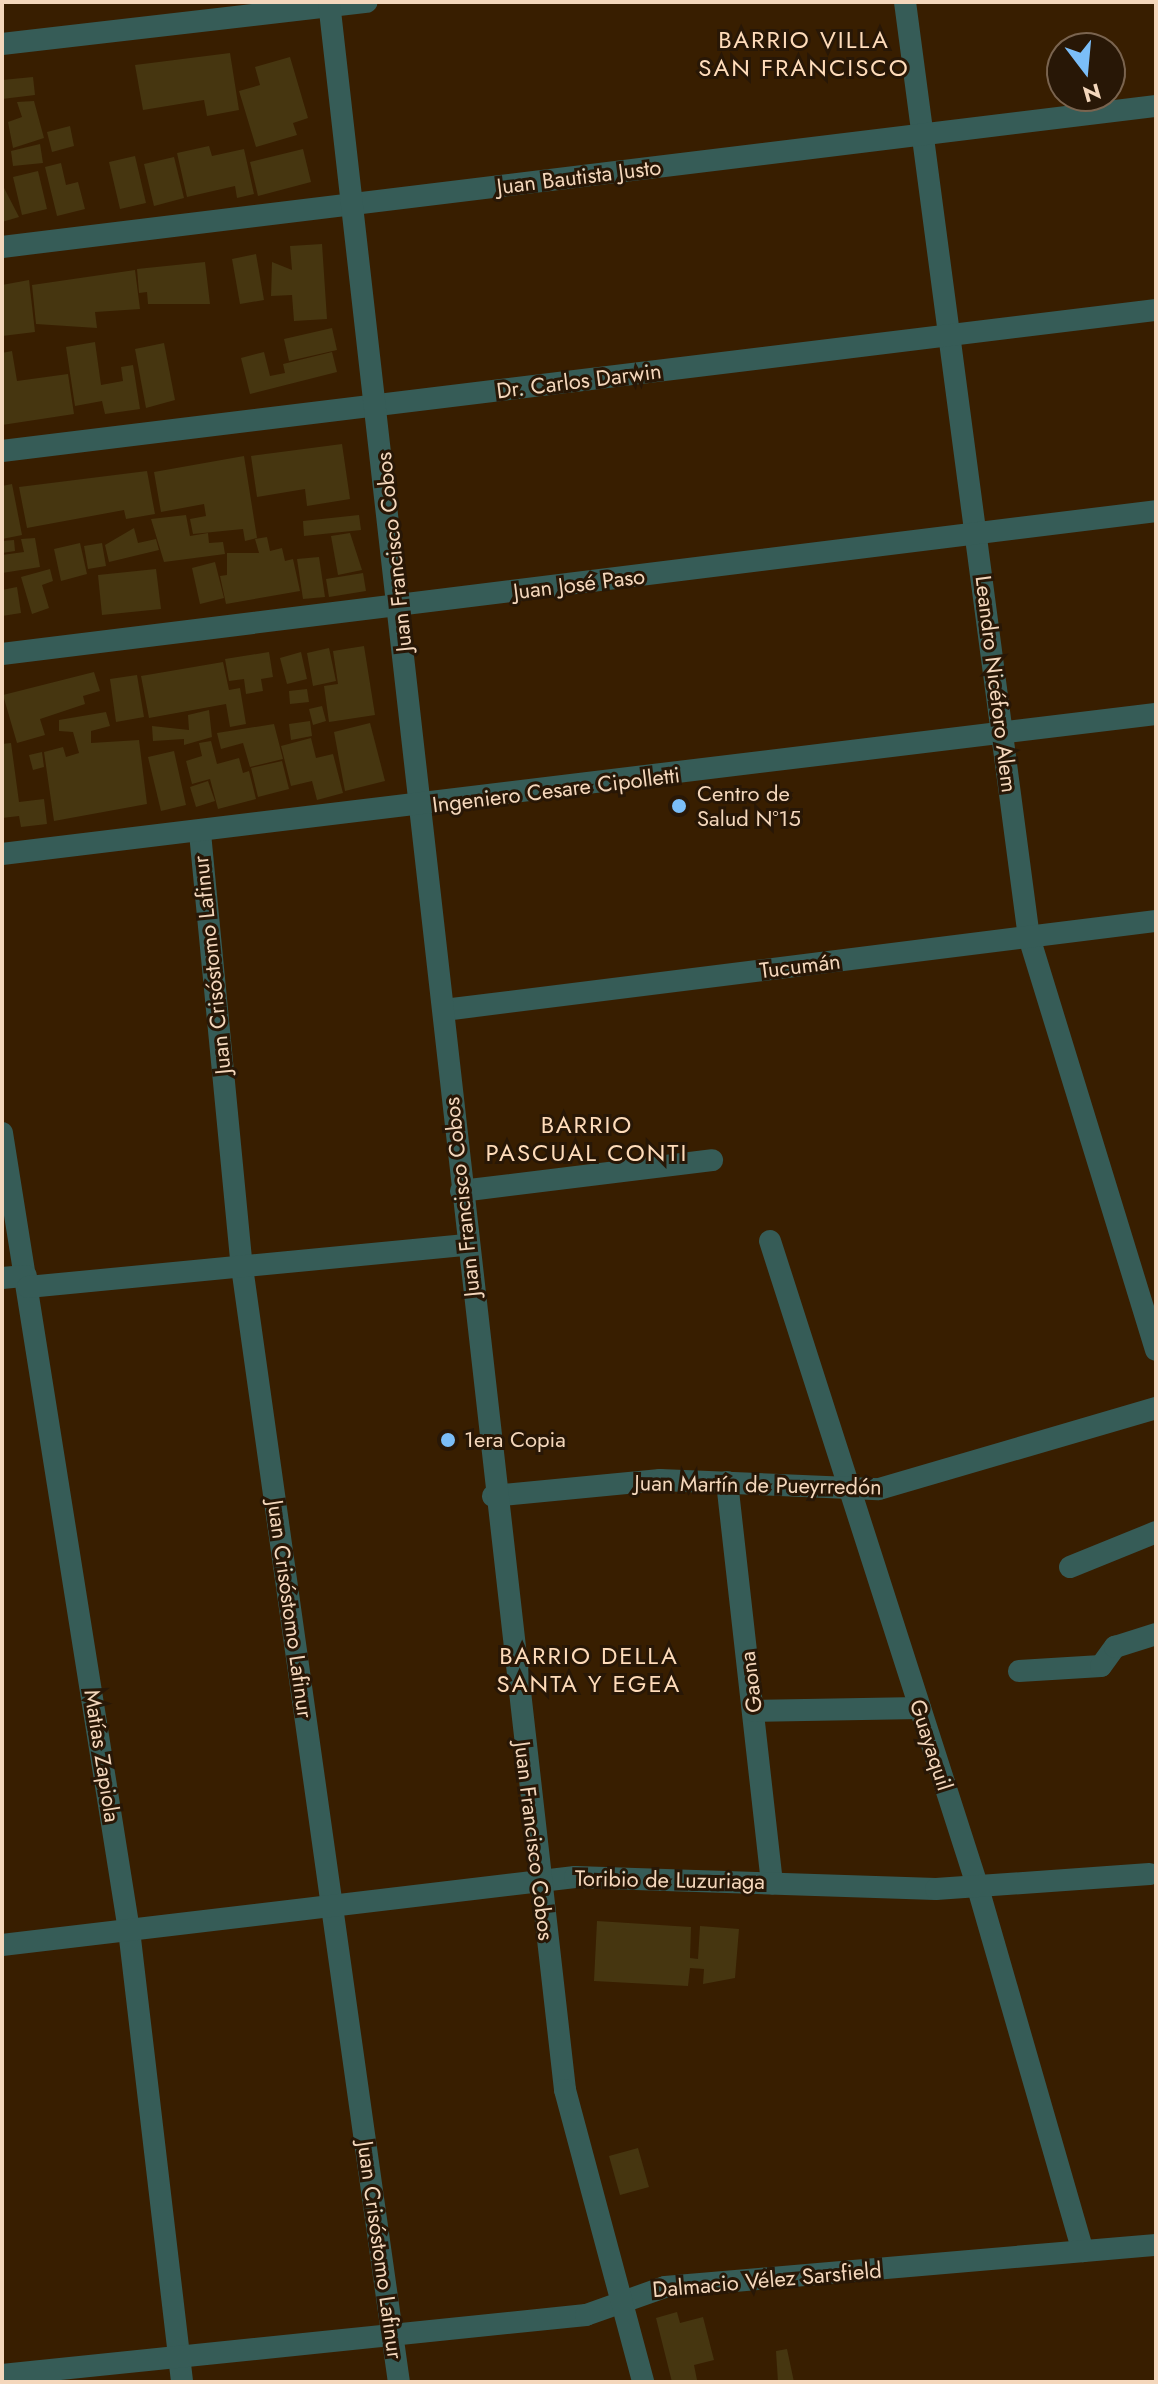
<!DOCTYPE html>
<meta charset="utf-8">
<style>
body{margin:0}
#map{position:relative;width:1158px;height:2384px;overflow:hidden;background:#381e00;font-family:Jost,sans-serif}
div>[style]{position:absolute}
.building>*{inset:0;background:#463610}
.minor>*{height:22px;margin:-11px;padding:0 11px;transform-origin:11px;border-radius:11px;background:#365c57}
.tertiary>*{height:22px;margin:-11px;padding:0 11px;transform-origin:11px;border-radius:11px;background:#365c57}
.dots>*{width:22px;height:22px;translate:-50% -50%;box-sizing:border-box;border:4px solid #281706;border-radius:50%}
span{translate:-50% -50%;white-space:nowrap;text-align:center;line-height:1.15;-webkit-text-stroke:6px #281706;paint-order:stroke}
.street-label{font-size:22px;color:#f4d7bc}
.poi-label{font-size:22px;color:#f4d7bc}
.left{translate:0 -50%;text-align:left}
.neighbourhood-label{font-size:24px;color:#ffdcba;letter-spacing:2px}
.frame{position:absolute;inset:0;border:4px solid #f4d7bc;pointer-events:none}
.north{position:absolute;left:1046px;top:32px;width:80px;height:80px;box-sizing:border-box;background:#281706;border:2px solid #7a644f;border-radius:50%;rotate:164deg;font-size:22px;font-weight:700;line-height:32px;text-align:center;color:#f4d7bc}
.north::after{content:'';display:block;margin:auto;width:28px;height:36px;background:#7bbef8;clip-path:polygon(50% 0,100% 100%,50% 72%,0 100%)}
</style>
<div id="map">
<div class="building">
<i style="clip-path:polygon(230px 53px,239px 110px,207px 116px,204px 100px,143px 110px,135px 65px)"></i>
<i style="clip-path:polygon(290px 57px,308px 118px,293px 123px,297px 135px,256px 147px,239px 91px,260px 85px,255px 67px)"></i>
<i style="clip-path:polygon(33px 77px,35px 95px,2px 99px,2px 80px)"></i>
<i style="clip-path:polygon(34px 101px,44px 138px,13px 148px,8px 122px,22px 117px,17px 102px)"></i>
<i style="clip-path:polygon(70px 126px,74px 146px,52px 152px,47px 132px)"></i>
<i style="clip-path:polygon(40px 144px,43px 163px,13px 166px,11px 151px)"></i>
<i style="clip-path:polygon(209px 146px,212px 156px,244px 149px,254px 194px,237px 198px,235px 186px,187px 197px,177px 153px)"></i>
<i style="clip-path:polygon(303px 149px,311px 182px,258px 196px,250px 162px)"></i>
<i style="clip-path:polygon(135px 156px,146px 203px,120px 209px,109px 162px)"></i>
<i style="clip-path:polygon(174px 157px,184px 198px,154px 206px,144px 164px)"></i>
<i style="clip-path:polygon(61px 163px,66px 185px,78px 182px,85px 209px,57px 216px,45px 167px)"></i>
<i style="clip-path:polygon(38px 171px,47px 209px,22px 215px,13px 177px)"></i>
<i style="clip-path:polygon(2px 184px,19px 217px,2px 222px)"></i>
<i style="clip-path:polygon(322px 244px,327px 319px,294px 321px,292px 295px,271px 296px,272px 262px,292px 270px,290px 246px)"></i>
<i style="clip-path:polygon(256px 254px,264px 300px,240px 304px,232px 259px)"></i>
<i style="clip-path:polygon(205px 262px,210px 304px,148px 304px,147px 292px,139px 293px,137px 269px)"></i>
<i style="clip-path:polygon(135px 270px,140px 309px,95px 312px,97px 328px,36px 324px,32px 285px)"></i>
<i style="clip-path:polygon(29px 280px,35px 332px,2px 336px,2px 285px)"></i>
<i style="clip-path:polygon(332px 328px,337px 350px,289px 361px,284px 339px)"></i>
<i style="clip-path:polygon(95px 342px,101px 385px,123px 381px,121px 367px,133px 365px,140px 409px,105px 414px,102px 401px,75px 406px,66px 347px)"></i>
<i style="clip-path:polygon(164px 343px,175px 400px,146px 408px,135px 349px)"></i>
<i style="clip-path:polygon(12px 351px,17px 381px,68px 374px,74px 414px,2px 425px,2px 353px)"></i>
<i style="clip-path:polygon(264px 352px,270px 376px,285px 373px,283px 364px,332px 352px,337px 372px,250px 394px,241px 358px)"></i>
<i style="clip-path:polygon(342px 444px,350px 499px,307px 506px,305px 489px,257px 497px,251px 456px)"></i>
<i style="clip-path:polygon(244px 456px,257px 538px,245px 541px,243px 529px,193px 534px,190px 519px,206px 516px,204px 504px,161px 512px,154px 472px)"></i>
<i style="clip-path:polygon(147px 471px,155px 514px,126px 519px,124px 510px,27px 528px,19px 487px)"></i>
<i style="clip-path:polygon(12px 484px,22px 535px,2px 539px,2px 486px)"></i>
<i style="clip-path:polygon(186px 515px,190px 536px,208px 533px,209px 543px,223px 542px,225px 554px,164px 562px,151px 519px)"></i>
<i style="clip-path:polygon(359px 515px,361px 530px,304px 536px,303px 521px)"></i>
<i style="clip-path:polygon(134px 528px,138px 543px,156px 539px,159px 550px,109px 562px,105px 545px)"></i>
<i style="clip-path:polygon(350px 533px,362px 570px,338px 575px,331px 536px)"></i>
<i style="clip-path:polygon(267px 537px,270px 551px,282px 548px,285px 561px,293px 559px,300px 591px,226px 604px,220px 576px,227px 575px,227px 553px,259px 553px,255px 539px)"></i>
<i style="clip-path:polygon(35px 538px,40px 567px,2px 573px,2px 555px,24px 552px,21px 539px)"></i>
<i style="clip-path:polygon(14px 540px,15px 551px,2px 553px,2px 541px)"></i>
<i style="clip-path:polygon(80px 543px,87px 574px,61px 581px,54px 549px)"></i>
<i style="clip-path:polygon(102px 543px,106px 566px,88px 569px,84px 546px)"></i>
<i style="clip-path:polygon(319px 557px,325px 597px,303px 599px,297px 559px)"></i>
<i style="clip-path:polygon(215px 562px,224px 598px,200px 604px,192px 568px)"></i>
<i style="clip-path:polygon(50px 569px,53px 581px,42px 585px,49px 608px,32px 614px,21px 577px)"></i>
<i style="clip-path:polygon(156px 569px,161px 609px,102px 615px,98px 575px)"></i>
<i style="clip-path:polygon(363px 573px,366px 591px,329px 597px,326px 579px)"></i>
<i style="clip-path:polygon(17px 587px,21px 613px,2px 616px,2px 590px)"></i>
<i style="clip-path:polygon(364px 646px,375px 715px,329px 722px,324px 686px,338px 684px,333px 651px)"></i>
<i style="clip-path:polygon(329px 648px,336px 681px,313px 686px,307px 653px)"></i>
<i style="clip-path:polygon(269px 652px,273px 677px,261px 679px,263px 691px,246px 694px,244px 679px,229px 681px,225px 659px)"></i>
<i style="clip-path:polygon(301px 652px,307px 679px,287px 684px,280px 658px)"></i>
<i style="clip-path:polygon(223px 662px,229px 690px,240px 688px,246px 724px,230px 727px,226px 704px,149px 718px,141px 676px)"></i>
<i style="clip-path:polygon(94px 672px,100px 691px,83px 696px,85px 704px,40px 719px,45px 735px,17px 743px,3px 695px)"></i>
<i style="clip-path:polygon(137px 675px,144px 717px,116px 722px,110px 679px)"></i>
<i style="clip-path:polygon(307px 689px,309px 702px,290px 704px,289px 691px)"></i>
<i style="clip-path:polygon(322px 706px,326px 721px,313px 725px,309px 709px)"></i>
<i style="clip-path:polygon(209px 710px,212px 737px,184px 745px,184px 739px,153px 741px,152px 726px,189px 730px,188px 715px)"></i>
<i style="clip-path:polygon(106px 712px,110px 726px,91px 731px,91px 743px,139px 740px,147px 804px,54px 821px,44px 752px,63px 747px,66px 757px,79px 753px,73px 732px,59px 731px,59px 720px)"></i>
<i style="clip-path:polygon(310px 721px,312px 736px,291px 740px,289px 724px)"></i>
<i style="clip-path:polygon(370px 723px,385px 781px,345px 791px,334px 732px)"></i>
<i style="clip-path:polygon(274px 724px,283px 759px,250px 767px,243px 743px,221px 749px,217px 733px)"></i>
<i style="clip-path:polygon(311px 738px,316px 758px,333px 754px,343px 793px,317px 800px,312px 781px,291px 786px,281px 746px)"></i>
<i style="clip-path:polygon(211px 741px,217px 764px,239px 758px,243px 773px,249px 771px,256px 799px,218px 809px,210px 779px,192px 784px,186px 761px,202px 756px,199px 743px)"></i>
<i style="clip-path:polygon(11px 743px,19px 802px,44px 799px,47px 824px,21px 827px,19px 816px,2px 818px,2px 744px)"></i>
<i style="clip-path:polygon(174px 751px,186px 805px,161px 811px,148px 757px)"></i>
<i style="clip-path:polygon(42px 752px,44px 767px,33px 770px,29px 755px)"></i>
<i style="clip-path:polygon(282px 761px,289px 789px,258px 797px,251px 768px)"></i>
<i style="clip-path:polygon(208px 781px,215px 801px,196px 807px,190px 787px)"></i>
<i style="clip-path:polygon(597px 1921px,691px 1927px,690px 1958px,698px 1959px,700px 1926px,739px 1929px,735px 1978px,703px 1984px,704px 1969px,690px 1968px,688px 1986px,594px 1981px)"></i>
<i style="clip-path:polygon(638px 2148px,649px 2187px,620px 2195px,609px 2156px)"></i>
<i style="clip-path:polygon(677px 2312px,680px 2323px,703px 2317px,714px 2360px,694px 2365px,697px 2380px,706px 2382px,672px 2382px,656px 2318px)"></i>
<i style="clip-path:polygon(787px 2349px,794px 2382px,778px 2382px,776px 2351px)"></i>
</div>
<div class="minor">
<i style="left:905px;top:2px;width:943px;rotate:82.45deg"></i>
<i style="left:1029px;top:937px;width:432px;rotate:72.9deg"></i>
<i style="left:2px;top:44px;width:367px;rotate:-6.6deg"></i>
<i style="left:2px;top:247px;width:1163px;rotate:-6.97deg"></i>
<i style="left:2px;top:451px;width:1163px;rotate:-6.97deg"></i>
<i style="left:2px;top:654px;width:1163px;rotate:-7.06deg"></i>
<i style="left:200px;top:833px;width:436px;rotate:84.5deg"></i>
<i style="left:242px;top:1267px;width:1126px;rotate:81.99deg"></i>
<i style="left:444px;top:1010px;width:718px;rotate:-7.13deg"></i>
<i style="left:2px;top:1133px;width:807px;rotate:80.95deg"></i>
<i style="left:129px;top:1930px;width:455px;rotate:83.3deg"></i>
<i style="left:461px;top:1191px;width:253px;rotate:-7deg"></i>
<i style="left:770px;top:1241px;width:680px;rotate:72.18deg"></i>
<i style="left:978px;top:1888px;width:378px;rotate:73.9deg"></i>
<i style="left:2px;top:1278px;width:24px;rotate:-5deg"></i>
<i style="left:28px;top:1287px;width:440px;rotate:-5.5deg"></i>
<i style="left:727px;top:1482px;width:404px;rotate:83.6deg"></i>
<i style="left:493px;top:1496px;width:168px;rotate:-5.5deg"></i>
<i style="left:660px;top:1480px;width:219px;rotate:2.4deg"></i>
<i style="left:879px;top:1489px;width:289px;rotate:-16.3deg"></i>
<i style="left:1070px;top:1567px;width:93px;rotate:-22.1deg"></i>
<i style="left:1019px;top:1671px;width:82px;rotate:-3.5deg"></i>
<i style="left:1101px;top:1666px;width:24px;rotate:-54deg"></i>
<i style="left:1115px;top:1647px;width:43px;rotate:-17.6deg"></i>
<i style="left:754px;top:1711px;width:166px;rotate:-1deg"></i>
<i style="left:2px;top:1945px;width:577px;rotate:-6.77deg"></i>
<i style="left:575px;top:1877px;width:361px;rotate:1.9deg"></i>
<i style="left:936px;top:1889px;width:214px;rotate:-4deg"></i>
<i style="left:2px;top:2375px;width:587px;rotate:-5.87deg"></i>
<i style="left:586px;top:2315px;width:84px;rotate:-19.5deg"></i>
<i style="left:665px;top:2287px;width:493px;rotate:-4.9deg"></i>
</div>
<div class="tertiary">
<i style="left:329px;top:2px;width:2101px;rotate:83.55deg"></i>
<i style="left:565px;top:2090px;width:302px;rotate:75deg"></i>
<i style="left:2px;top:854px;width:1162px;rotate:-6.92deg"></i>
</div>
<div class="dots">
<i style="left:679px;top:806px;background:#7bbef8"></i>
<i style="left:448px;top:1440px;background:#7bbef8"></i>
</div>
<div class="street-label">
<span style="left:579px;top:177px;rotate:-7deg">Juan Bautista Justo</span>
<span style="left:579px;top:381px;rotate:-7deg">Dr. Carlos Darwin</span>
<span style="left:394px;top:552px;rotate:-96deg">Juan Francisco Cobos</span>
<span style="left:579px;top:584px;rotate:-7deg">Juan José Paso</span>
<span style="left:996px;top:684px;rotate:83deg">Leandro Nicéforo Alem</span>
<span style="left:556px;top:790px;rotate:-7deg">Ingeniero Cesare Cipolletti</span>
<span style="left:212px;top:965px;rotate:-96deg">Juan Crisóstomo Lafinur</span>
<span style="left:800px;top:966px;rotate:-7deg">Tucumán</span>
<span style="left:462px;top:1197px;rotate:-96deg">Juan Francisco Cobos</span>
<span style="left:758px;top:1485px;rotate:1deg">Juan Martín de Pueyrredón</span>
<span style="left:290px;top:1609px;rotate:82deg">Juan Crisóstomo Lafinur</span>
<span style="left:751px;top:1682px;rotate:-97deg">Gaona</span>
<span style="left:931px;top:1745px;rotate:72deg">Guayaquil</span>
<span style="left:102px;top:1756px;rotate:81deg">Matías Zapiola</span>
<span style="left:534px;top:1841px;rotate:83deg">Juan Francisco Cobos</span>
<span style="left:670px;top:1880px;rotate:1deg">Toribio de Luzuriaga</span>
<span style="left:380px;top:2250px;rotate:82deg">Juan Crisóstomo Lafinur</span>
<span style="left:767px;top:2280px;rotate:-5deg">Dalmacio Vélez Sarsfield</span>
</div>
<div class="poi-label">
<span class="left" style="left:697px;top:806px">Centro de<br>Salud N°15</span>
<span class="left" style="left:464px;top:1440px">1era Copia</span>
</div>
<div class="neighbourhood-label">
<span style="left:804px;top:54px">BARRIO VILLA<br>SAN FRANCISCO</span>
<span style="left:587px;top:1139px">BARRIO<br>PASCUAL CONTI</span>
<span style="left:589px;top:1670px">BARRIO DELLA<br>SANTA Y EGEA</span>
</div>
<div class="frame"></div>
<div class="north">N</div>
</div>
